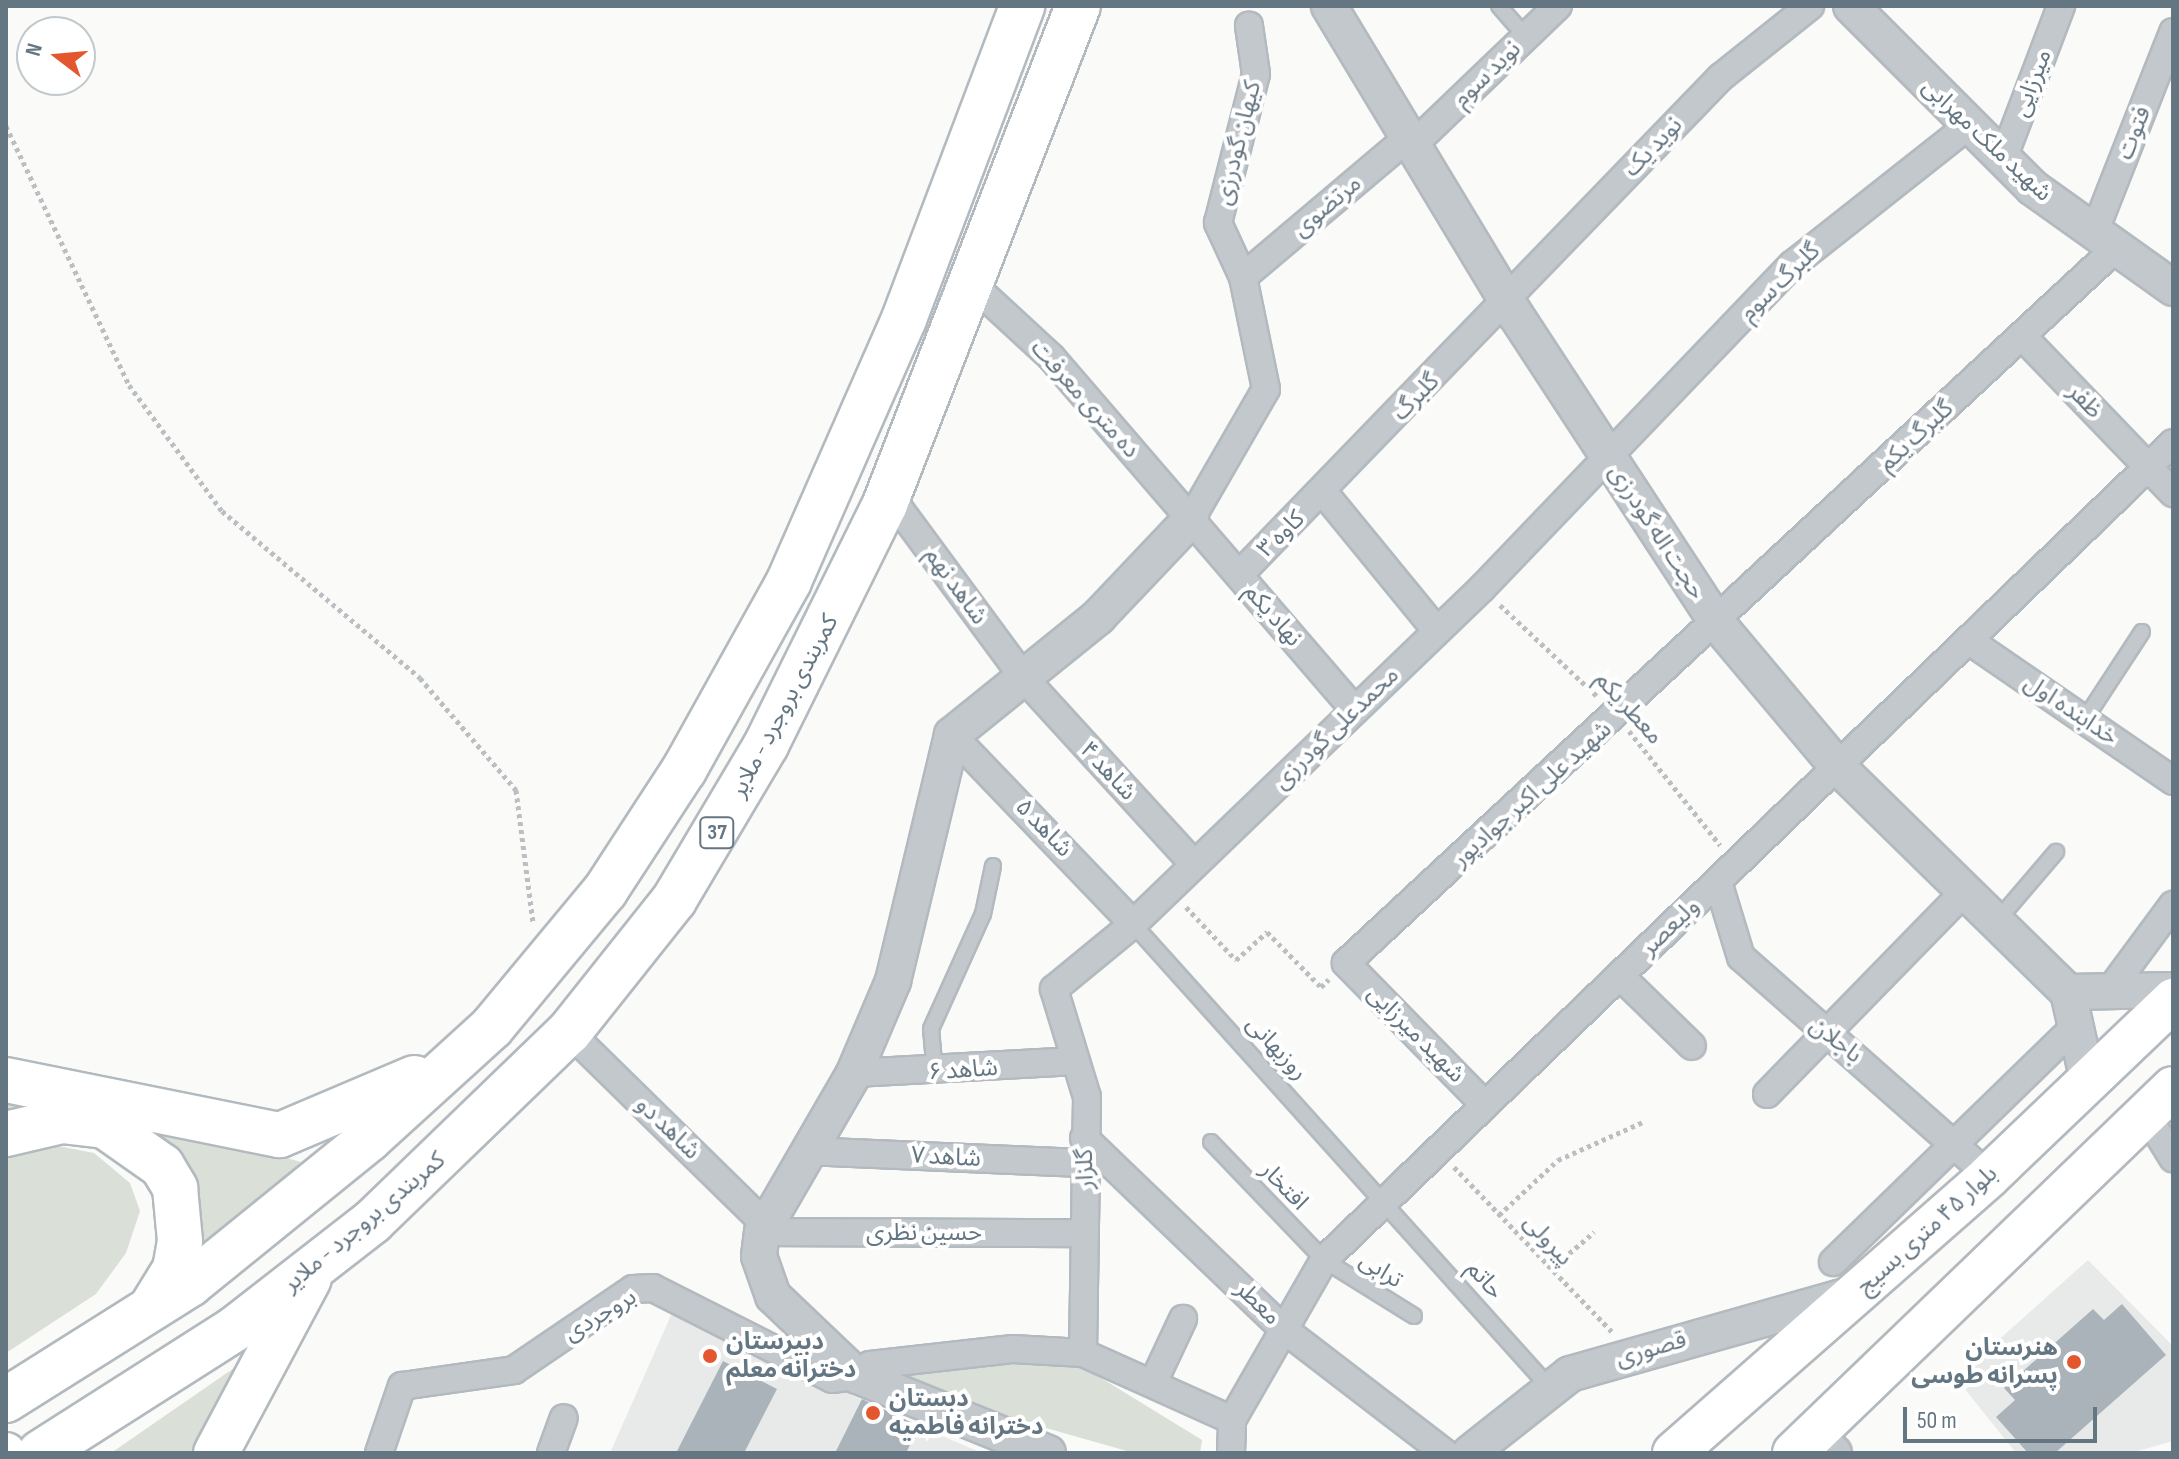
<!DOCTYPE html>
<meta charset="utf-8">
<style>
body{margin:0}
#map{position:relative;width:2179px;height:1459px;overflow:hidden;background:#fafaf8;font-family:"Sofia Sans Condensed","Noto Sans Arabic",sans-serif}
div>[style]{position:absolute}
.built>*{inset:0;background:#e8e9e9}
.green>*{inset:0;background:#dadfd7}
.building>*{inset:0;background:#aab3b9}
.path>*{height:5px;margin-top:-2.5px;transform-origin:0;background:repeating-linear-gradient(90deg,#bbbfc2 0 4px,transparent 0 8px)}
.roads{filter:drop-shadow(2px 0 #b3babf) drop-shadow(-2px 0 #b3babf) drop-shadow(0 2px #b3babf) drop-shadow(0 -2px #b3babf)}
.service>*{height:14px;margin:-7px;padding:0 7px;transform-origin:7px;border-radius:7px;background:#c3c8cc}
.minor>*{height:26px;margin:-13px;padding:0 13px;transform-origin:13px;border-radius:13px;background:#c3c8cc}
.tertiary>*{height:34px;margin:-17px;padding:0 17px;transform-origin:17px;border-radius:17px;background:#c3c8cc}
.secondary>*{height:38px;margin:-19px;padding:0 19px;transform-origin:19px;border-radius:19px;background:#fff}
.primary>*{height:42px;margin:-21px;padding:0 21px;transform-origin:21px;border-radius:21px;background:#fff}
.trunk>*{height:44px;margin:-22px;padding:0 22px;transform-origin:22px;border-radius:22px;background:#fff}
.dots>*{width:22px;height:22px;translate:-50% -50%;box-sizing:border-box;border:4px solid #fff;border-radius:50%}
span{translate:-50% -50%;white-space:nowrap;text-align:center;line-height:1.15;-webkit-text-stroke:8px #fff;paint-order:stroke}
.shield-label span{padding:2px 6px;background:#fff;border:2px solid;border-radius:6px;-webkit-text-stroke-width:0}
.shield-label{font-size:22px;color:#657683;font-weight:700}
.street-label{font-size:24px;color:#657683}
.poi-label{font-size:24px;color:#657683;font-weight:700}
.left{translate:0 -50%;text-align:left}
.right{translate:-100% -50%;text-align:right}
.frame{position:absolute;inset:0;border:8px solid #657683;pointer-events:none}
.north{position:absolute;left:16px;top:16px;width:80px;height:80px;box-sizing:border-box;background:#fff;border:2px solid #c1c8cd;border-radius:50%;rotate:286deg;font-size:22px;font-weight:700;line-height:32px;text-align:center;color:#657683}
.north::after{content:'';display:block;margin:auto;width:28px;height:36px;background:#e4572e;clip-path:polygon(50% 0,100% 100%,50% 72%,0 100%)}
.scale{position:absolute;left:1903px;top:1407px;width:194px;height:36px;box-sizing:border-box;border:4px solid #657683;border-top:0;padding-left:10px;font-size:24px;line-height:28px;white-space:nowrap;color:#657683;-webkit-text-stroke:6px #fff;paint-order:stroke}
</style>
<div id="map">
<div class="built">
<i style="clip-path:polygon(2088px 1260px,2173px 1346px,2173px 1441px,2131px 1453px,2016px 1453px,1956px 1378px)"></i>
<i style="clip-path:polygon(672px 1313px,919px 1426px,982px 1453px,610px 1453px)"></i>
</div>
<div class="green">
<i style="clip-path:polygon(6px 1095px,80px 1100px,301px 1162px,206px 1253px,191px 1180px,162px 1139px,123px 1118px,6px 1120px)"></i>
<i style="clip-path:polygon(48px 1144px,94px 1153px,130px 1183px,140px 1211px,126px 1253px,96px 1294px,6px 1353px,6px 1152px)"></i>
<i style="clip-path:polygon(1043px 1356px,1088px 1370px,1202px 1440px,1200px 1453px,1134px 1453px,909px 1389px,908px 1375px)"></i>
<i style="clip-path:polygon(250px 1357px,193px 1453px,111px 1453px)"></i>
</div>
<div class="building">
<i style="clip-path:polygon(2122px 1304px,2166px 1355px,2055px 1453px,2028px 1453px,1996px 1417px,2015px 1400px,2004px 1388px,2093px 1309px,2104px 1320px)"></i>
<i style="clip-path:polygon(723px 1361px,777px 1389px,744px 1453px,676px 1453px)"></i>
<i style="clip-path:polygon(862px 1399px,919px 1426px,906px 1453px,835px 1453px)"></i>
</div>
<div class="path">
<i style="left:6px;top:126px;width:287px;rotate:64.6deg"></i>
<i style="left:129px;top:385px;width:157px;rotate:53.6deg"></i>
<i style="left:222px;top:511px;width:259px;rotate:40.1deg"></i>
<i style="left:420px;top:678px;width:148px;rotate:49.4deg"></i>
<i style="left:516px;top:790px;width:134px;rotate:82.7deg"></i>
<i style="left:1500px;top:605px;width:134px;rotate:43.2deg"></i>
<i style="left:1629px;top:731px;width:146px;rotate:51.4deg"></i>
<i style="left:1186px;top:907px;width:73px;rotate:46.7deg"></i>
<i style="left:1236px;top:960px;width:42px;rotate:-42.1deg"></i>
<i style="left:1267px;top:932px;width:77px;rotate:45.5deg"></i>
<i style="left:1321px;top:987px;width:11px;rotate:-45deg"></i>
<i style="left:1454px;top:1167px;width:230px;rotate:46.2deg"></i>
<i style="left:1499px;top:1215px;width:81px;rotate:-43deg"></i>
<i style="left:1558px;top:1160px;width:93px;rotate:-24.1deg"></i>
<i style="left:1551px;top:1269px;width:57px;rotate:-40.7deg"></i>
</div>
<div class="roads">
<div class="service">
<i style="left:1499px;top:6px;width:41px;rotate:48.9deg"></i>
<i style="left:2085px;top:719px;width:104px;rotate:-56.8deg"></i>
<i style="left:1997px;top:921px;width:91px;rotate:-49.5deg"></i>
<i style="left:1133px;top:924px;width:622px;rotate:48.06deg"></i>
<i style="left:935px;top:1073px;width:44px;rotate:-95.2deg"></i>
<i style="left:931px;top:1029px;width:126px;rotate:-65.7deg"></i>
<i style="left:983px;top:914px;width:49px;rotate:-78.2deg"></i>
<i style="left:1211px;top:1142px;width:163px;rotate:46.2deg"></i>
<i style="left:1324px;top:1260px;width:106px;rotate:31.9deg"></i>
</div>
<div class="minor">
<i style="left:1415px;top:143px;width:198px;rotate:-43.8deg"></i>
<i style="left:2003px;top:159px;width:164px;rotate:-69.2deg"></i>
<i style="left:2094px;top:233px;width:216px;rotate:-68.5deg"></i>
<i style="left:1243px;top:277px;width:219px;rotate:-40.2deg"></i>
<i style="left:973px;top:285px;width:106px;rotate:42.7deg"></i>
<i style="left:1051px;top:357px;width:466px;rotate:49.3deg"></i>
<i style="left:2022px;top:336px;width:218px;rotate:46.1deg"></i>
<i style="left:1324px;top:493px;width:178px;rotate:50.7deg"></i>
<i style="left:889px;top:495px;width:226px;rotate:53.6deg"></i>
<i style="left:1023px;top:677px;width:253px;rotate:47.6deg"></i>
<i style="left:1191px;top:519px;width:150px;rotate:-60deg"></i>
<i style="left:1266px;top:389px;width:114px;rotate:-101.6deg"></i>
<i style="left:1243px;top:277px;width:60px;rotate:-114.8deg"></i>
<i style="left:1218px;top:223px;width:154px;rotate:-75.7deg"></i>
<i style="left:1256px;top:74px;width:49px;rotate:-98.3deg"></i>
<i style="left:1239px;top:575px;width:693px;rotate:-45.94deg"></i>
<i style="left:1721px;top:77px;width:114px;rotate:-38.6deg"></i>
<i style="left:1968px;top:640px;width:249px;rotate:34.5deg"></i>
<i style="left:952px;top:735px;width:262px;rotate:46.2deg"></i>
<i style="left:1718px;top:882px;width:78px;rotate:73deg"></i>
<i style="left:1741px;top:957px;width:331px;rotate:41.4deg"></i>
<i style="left:1620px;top:976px;width:100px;rotate:44.2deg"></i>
<i style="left:2110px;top:990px;width:106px;rotate:-53.5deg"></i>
<i style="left:569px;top:1032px;width:276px;rotate:44.4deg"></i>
<i style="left:854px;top:1073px;width:219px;rotate:-3.1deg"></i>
<i style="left:1767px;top:1094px;width:281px;rotate:-45.7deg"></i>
<i style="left:1485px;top:1105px;width:199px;rotate:-134.4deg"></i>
<i style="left:1346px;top:963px;width:1049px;rotate:-42.88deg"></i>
<i style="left:2146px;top:1114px;width:52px;rotate:58.5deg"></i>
<i style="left:1084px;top:1138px;width:274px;rotate:43.8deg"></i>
<i style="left:1282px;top:1328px;width:205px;rotate:37.5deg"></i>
<i style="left:807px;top:1151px;width:279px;rotate:2.5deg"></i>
<i style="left:762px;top:1232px;width:323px;rotate:0.2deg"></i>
<i style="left:1833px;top:1262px;width:339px;rotate:-44.2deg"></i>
<i style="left:1083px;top:1353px;width:256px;rotate:-89.1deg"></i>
<i style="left:1087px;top:1097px;width:113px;rotate:-107deg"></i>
<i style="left:1054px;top:989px;width:102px;rotate:-39.4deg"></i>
<i style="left:1133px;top:924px;width:484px;rotate:-43.9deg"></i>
<i style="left:1482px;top:588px;width:448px;rotate:-46.2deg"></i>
<i style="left:1792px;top:265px;width:224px;rotate:-38.3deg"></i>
<i style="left:1153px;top:1383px;width:71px;rotate:-64.9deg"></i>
<i style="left:379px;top:1453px;width:71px;rotate:-71.1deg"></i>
<i style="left:402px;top:1386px;width:113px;rotate:-8.1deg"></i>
<i style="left:514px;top:1370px;width:144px;rotate:-34.2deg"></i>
<i style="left:633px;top:1289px;width:20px;rotate:-3deg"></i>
<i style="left:653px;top:1288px;width:201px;rotate:26.9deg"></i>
<i style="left:832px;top:1379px;width:25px;rotate:-7deg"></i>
<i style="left:857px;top:1376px;width:17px;rotate:-40deg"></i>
<i style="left:870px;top:1365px;width:144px;rotate:-6.4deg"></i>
<i style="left:1013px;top:1349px;width:70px;rotate:3.3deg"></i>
<i style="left:1083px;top:1353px;width:163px;rotate:24.2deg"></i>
<i style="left:551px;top:1453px;width:37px;rotate:-70deg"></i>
<i style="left:1231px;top:1453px;width:33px;rotate:-88deg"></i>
<i style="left:1232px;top:1420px;width:185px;rotate:-60.1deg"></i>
<i style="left:1324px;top:1260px;width:1178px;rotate:-43.9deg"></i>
</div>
<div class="tertiary">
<i style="left:1329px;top:6px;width:360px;rotate:58.9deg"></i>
<i style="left:1515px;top:314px;width:369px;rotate:56.8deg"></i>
<i style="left:1717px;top:623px;width:187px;rotate:50deg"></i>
<i style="left:1837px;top:766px;width:323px;rotate:44.4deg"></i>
<i style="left:2068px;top:992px;width:105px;rotate:-1.1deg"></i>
<i style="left:1851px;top:6px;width:257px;rotate:45deg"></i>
<i style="left:2033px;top:188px;width:172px;rotate:35.5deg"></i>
<i style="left:2068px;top:992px;width:87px;rotate:77.4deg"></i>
<i style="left:1812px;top:1434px;width:29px;rotate:41deg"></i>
<i style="left:1048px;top:1453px;width:206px;rotate:-158deg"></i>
<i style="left:857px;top:1376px;width:116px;rotate:-136.4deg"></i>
<i style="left:773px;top:1296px;width:42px;rotate:-109.3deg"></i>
<i style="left:759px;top:1256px;width:24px;rotate:-83deg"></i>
<i style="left:762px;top:1232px;width:184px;rotate:-59.9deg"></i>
<i style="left:854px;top:1073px;width:100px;rotate:-67deg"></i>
<i style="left:893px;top:981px;width:253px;rotate:-76.5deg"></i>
<i style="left:952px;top:735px;width:188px;rotate:-38.9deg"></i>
<i style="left:1098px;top:617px;width:135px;rotate:-46.5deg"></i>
<i style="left:1470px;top:1453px;width:127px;rotate:-38.3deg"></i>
<i style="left:1570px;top:1374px;width:293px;rotate:-15.8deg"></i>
</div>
<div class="secondary">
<i style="left:6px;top:1452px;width:1px;rotate:90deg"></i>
</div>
<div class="primary">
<i style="left:1674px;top:1453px;width:419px;rotate:-41.3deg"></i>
<i style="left:1989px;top:1176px;width:255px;rotate:-43.7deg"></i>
<i style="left:1794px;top:1453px;width:526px;rotate:-43.92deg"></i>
</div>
<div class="trunk">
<i style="left:6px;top:1080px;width:279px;rotate:11.4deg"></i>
<i style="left:280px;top:1135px;width:146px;rotate:-23deg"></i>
<i style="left:6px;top:1134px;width:57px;rotate:-13.1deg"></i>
<i style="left:62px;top:1121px;width:43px;rotate:6.6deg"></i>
<i style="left:105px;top:1126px;width:70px;rotate:35.1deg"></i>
<i style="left:162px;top:1166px;width:26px;rotate:59deg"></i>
<i style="left:175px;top:1188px;width:53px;rotate:84.6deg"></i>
<i style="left:180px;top:1241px;width:28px;rotate:100deg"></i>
<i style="left:175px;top:1269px;width:46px;rotate:121.6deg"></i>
<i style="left:6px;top:1400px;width:218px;rotate:-32.2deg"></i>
<i style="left:190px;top:1284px;width:230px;rotate:-39deg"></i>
<i style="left:369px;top:1139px;width:166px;rotate:-42.3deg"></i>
<i style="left:492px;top:1027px;width:177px;rotate:-50.3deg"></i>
<i style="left:605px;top:891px;width:145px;rotate:-56.9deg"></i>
<i style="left:684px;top:770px;width:216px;rotate:-60.9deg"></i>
<i style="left:789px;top:581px;width:286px;rotate:-66.3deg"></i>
<i style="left:904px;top:319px;width:335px;rotate:-69.3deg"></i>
<i style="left:40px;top:1453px;width:229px;rotate:-32.5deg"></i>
<i style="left:233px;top:1330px;width:177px;rotate:-37.9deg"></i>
<i style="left:373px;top:1221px;width:272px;rotate:-44deg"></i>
<i style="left:569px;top:1032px;width:169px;rotate:-51.5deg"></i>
<i style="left:674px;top:900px;width:180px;rotate:-59.3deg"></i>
<i style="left:766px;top:745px;width:269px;rotate:-63.7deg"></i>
<i style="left:885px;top:504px;width:534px;rotate:-68.82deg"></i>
<i style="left:216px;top:1453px;width:197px;rotate:-61.9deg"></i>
</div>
</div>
<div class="dots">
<i style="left:710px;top:1356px;background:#e4572e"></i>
<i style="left:2074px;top:1362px;background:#e4572e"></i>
<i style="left:873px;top:1413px;background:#e4572e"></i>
</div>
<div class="shield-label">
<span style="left:717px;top:833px">37</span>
</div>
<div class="street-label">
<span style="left:1487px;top:74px;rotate:-44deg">نوید سوم</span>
<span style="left:2032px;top:83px;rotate:-69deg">میرزایی</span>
<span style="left:2134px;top:133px;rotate:-69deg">فتوت</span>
<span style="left:1987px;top:140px;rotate:43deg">شهید ملک مهرابی</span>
<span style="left:1238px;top:143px;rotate:-76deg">کیهان گودرزی</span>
<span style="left:1653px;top:147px;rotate:-46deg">نوید یک</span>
<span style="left:1327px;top:206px;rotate:-40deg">مرتضوی</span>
<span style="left:1780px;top:282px;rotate:-44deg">گلبرگ سوم</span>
<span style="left:1416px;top:397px;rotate:-46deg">گلبرگ</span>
<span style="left:1085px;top:399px;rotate:48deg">ده متری معرفت</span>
<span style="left:2085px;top:401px;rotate:46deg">ظفر</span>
<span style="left:1916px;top:436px;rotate:-43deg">گلبرگ یکم</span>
<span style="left:1657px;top:532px;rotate:57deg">حجت اله گودرزی</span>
<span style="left:1281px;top:534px;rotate:-44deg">کاوه ۳</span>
<span style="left:956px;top:586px;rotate:54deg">شاهد نهم</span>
<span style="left:1273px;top:615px;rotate:49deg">نهاد یکم</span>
<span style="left:784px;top:706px;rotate:-62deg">کمربندی بروجرد - ملایر</span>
<span style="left:1629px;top:708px;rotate:48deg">معطر یکم</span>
<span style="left:2071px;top:710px;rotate:34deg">خدابنده اول</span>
<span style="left:1336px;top:728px;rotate:-44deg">محمدعلی گودرزی</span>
<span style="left:1108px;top:771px;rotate:47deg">شاهد ۴</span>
<span style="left:1532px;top:794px;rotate:-42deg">شهید علی اکبر جوادپور</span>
<span style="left:1044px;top:828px;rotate:46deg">شاهد ۵</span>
<span style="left:1670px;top:927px;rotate:-44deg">ولیعصر</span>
<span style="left:1416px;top:1034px;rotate:45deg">شهید میرزایی</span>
<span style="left:1836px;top:1040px;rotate:38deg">باجلان</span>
<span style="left:1277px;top:1048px;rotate:47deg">روزبهانی</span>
<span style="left:963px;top:1070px;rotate:-4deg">شاهد ۶</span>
<span style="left:668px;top:1128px;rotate:44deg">شاهد دو</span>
<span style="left:946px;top:1157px;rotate:3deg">شاهد ۷</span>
<span style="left:1085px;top:1169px;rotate:-91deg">گلزار</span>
<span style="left:1284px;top:1186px;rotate:46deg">افتخار</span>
<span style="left:364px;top:1222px;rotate:-40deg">کمربندی بروجرد - ملایر</span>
<span style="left:1927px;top:1230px;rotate:-42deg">بلوار ۴۵ متری بسیج</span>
<span style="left:924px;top:1233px">حسین نظری</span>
<span style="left:1548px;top:1240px;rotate:47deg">پیرولی</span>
<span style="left:1381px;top:1270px;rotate:32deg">ترابی</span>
<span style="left:1485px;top:1280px;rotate:49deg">حاتم</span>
<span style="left:1258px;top:1303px;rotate:44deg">معطر</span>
<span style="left:600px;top:1315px;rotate:-31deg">بروجردی</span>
<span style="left:1651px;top:1349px;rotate:-16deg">قصوری</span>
</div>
<div class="poi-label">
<span class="left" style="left:726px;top:1356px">دبیرستان<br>دخترانه معلم</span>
<span class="right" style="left:2058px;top:1362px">هنرستان<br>پسرانه طوسی</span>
<span class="left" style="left:889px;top:1413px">دبستان<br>دخترانه فاطمیه</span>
</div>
<div class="frame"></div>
<div class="north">N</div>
<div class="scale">50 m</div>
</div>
